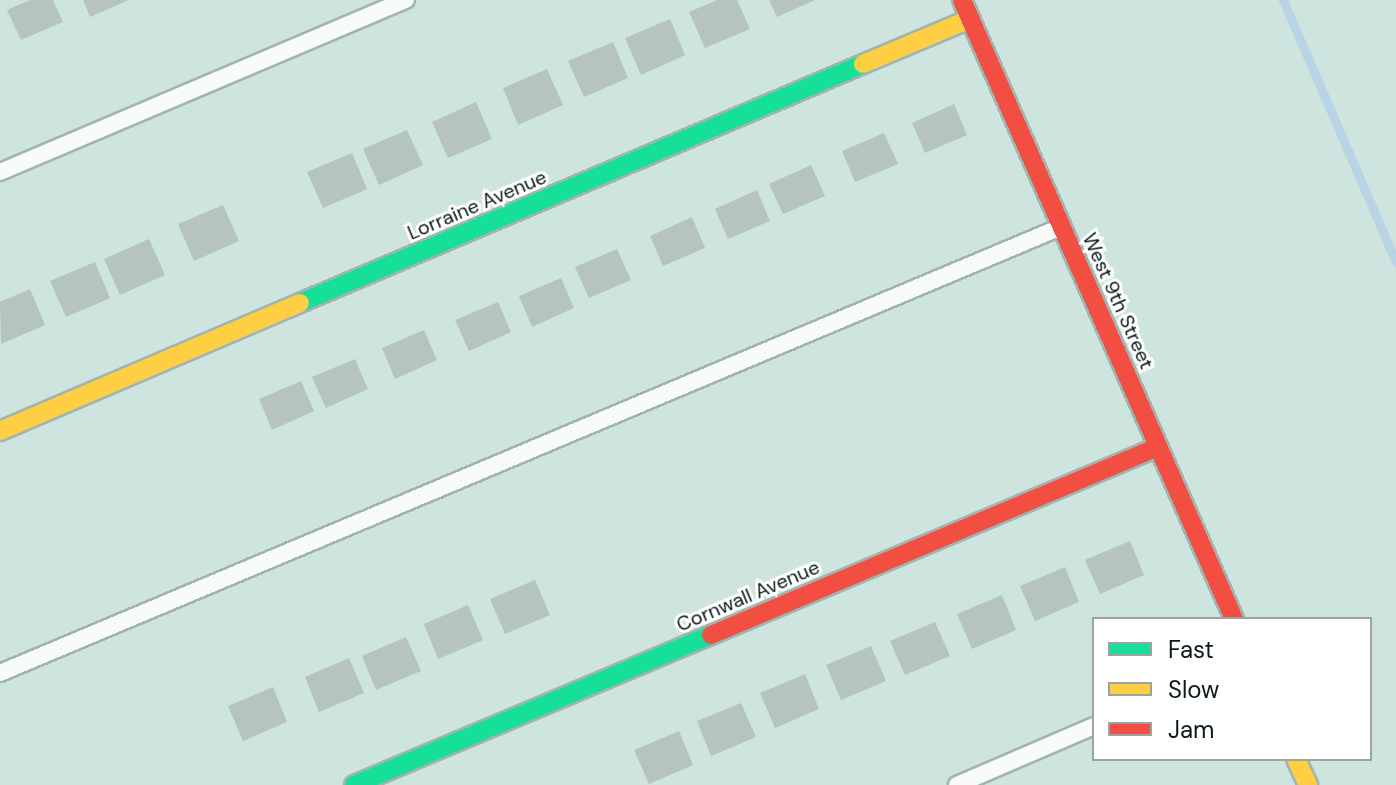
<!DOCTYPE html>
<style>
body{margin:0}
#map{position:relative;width:1396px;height:785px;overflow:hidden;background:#cde4df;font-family:"DM Sans",sans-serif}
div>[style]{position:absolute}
.stream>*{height:9px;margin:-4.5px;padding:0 4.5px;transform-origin:4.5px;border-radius:4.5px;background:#b9d4e4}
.building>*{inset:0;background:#b5c4be}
.roads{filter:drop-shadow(2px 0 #a2b4b0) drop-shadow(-2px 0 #a2b4b0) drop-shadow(0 2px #a2b4b0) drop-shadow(0 -2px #a2b4b0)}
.lane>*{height:16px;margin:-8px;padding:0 8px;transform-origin:8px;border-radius:8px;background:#f8fbfa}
.fast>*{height:18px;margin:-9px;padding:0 9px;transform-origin:9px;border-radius:9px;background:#16e098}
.slow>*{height:18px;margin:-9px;padding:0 9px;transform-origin:9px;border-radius:9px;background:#ffcf43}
.jam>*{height:18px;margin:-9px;padding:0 9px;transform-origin:9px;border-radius:9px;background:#f24e42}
span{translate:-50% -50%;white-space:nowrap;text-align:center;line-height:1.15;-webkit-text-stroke:6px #fff;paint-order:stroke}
.street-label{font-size:20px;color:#0b1a18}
.legend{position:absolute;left:1092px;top:617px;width:280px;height:144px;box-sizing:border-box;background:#fff;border:2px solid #9da3a3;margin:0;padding:10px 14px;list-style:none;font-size:24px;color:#0b1a18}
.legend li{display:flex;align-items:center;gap:16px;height:40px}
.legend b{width:40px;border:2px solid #9da3a3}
</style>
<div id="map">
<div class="stream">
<i style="left:1283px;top:0;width:286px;rotate:66.7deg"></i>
</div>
<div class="building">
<i style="clip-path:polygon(30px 0,53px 0,63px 22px,21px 40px,7px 10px)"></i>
<i style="clip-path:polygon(83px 0,129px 0,90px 17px)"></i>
<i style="clip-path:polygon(717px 0,737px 0,750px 29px,705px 48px,689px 12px)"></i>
<i style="clip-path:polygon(769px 0,815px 0,777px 17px)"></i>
<i style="clip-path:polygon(670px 19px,685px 55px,641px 75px,625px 38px)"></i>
<i style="clip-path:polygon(613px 42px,628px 78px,584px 97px,568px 61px)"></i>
<i style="clip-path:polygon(547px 69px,563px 105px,518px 125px,503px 88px)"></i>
<i style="clip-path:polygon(476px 102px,492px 139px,448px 158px,432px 122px)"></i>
<i style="clip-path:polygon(954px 104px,967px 135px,925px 153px,912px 123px)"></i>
<i style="clip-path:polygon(407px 130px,423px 165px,379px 185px,363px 149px)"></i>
<i style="clip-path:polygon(884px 133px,898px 164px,855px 182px,842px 151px)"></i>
<i style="clip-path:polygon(352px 153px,367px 189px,323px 208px,307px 172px)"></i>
<i style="clip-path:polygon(811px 165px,825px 196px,783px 214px,769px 184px)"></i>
<i style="clip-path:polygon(757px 190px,770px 221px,728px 239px,715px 209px)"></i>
<i style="clip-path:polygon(223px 205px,239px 241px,194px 261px,178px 224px)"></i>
<i style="clip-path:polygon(692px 217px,705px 248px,663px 266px,650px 236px)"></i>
<i style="clip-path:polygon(149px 239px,165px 275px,120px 295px,104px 259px)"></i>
<i style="clip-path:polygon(617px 249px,631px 280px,589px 298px,575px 267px)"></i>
<i style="clip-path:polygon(95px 262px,110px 298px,66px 317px,50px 281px)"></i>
<i style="clip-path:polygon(561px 278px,574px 308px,532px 327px,519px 296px)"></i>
<i style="clip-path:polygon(30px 289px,45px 325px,1px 344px,0 302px)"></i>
<i style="clip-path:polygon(498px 302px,511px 332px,469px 351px,455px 320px)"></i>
<i style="clip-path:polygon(424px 330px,437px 360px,395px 379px,382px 348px)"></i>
<i style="clip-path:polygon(355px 359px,368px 389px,326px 408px,312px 377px)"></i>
<i style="clip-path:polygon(301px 381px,314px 411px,272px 430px,259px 399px)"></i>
<i style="clip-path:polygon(1130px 541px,1144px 575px,1100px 594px,1085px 560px)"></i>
<i style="clip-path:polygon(1065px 567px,1079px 602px,1035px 621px,1020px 586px)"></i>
<i style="clip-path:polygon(535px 580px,550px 615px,505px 634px,490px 599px)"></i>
<i style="clip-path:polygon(1002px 595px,1016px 630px,972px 649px,957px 614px)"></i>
<i style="clip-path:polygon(468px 605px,483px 640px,438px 659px,424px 624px)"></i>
<i style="clip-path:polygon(935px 622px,950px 656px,905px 675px,890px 641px)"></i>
<i style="clip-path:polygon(406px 637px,421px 671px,376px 690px,362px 656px)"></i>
<i style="clip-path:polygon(871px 646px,886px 681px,841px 700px,826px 665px)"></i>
<i style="clip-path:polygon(349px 658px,364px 693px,319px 712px,305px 677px)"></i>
<i style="clip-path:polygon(805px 674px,819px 709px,775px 728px,760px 693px)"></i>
<i style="clip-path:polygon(273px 687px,287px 722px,243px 741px,228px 706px)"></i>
<i style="clip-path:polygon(741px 703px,756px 737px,711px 756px,697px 721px)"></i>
<i style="clip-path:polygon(679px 731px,693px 765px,649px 784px,634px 750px)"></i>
</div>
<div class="roads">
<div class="lane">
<i style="left:0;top:172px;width:441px;rotate:-23deg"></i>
<i style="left:0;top:673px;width:1151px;rotate:-22.8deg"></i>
<i style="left:957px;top:785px;width:149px;rotate:-23.3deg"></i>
</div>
<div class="fast">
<i style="left:300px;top:303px;width:612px;rotate:-23deg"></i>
<i style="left:354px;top:785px;width:387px;rotate:-22.8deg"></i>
</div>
<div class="slow">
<i style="left:863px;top:64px;width:116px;rotate:-22.8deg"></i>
<i style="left:0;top:431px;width:326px;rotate:-23.1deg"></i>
<i style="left:1296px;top:759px;width:29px;rotate:65deg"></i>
</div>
<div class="jam">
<i style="left:962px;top:0;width:676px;rotate:66.28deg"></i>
<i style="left:711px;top:635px;width:485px;rotate:-22.8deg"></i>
</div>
</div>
<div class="street-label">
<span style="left:477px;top:205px;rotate:-23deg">Lorraine Avenue</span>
<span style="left:1118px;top:301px;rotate:66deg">West 9th Street</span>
<span style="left:748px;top:596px;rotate:-23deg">Cornwall Avenue</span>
</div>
<ul class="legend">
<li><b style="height:10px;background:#16e098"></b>Fast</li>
<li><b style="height:10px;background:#ffcf43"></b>Slow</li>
<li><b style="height:10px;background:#f24e42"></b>Jam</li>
</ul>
</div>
